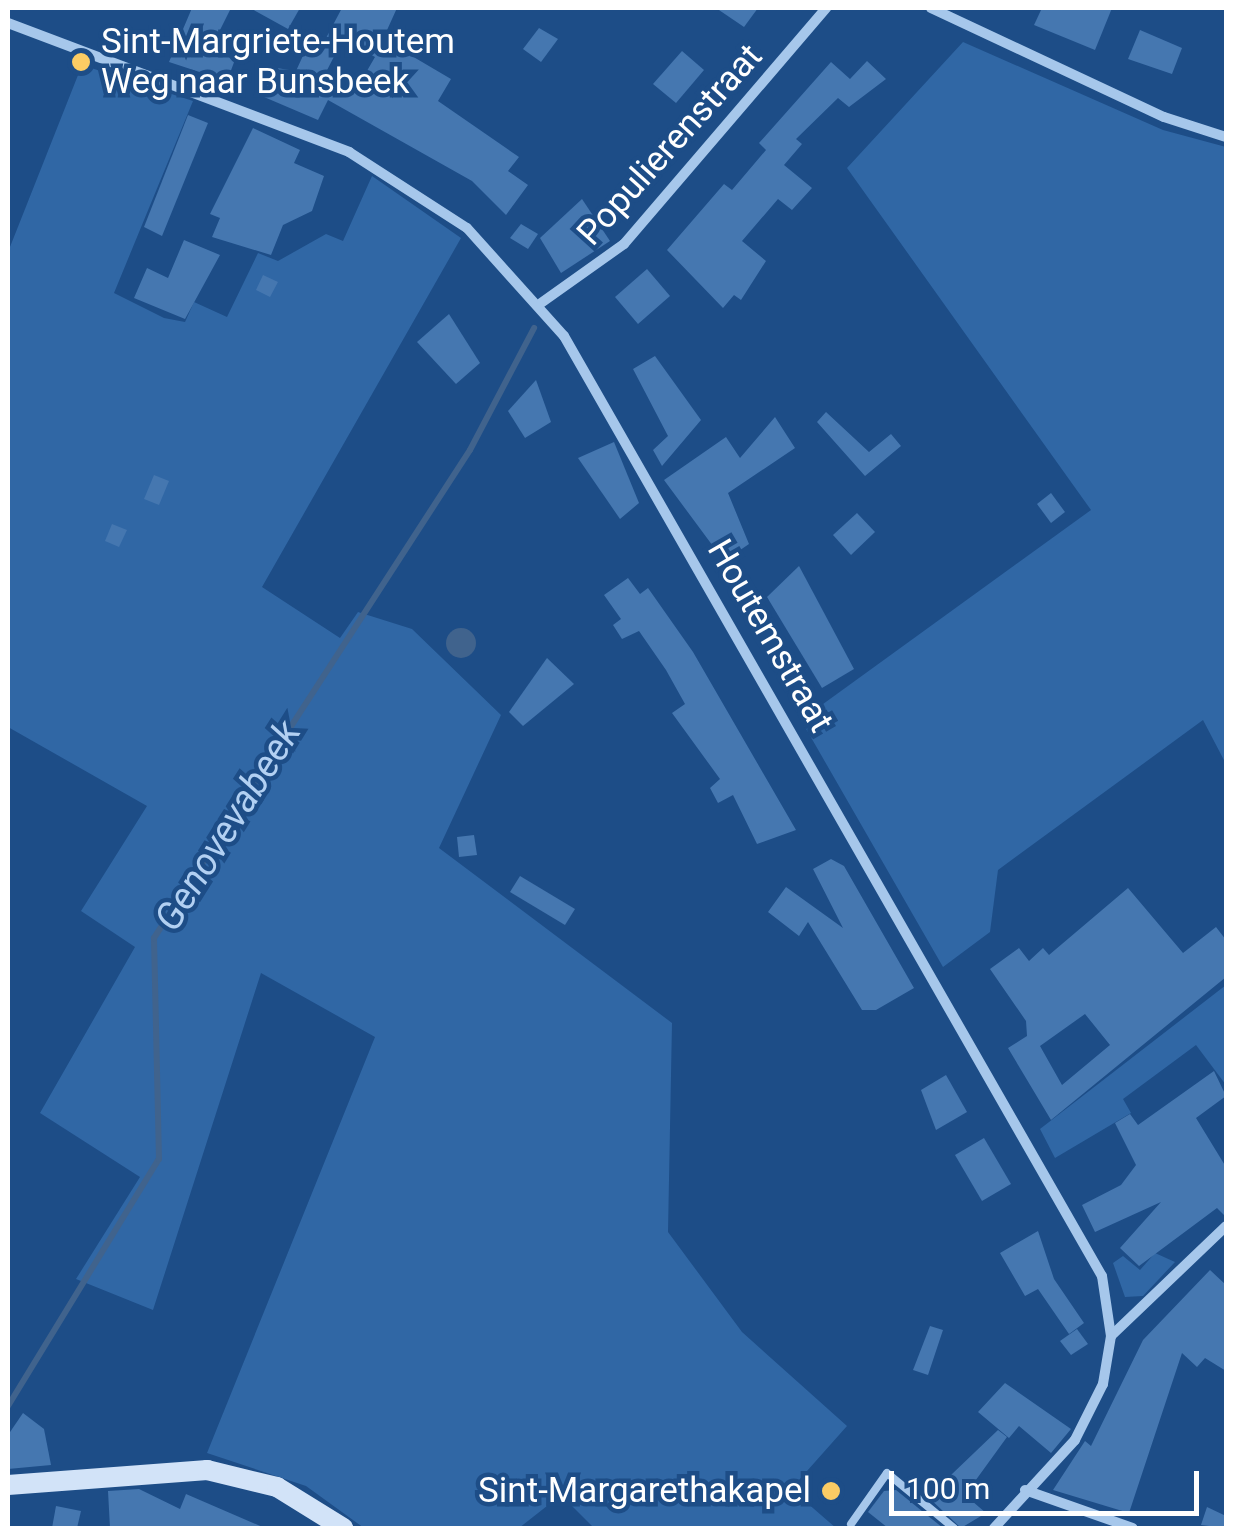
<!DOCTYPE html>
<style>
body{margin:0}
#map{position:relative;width:1234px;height:1536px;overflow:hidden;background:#1d4d87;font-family:Roboto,sans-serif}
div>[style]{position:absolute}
.green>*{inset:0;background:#3067a5}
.water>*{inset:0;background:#40638d}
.round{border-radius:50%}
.stream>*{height:6px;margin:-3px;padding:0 3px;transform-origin:3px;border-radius:3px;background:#40638d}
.building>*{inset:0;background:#4577b0}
.lane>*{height:8px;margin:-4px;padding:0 4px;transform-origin:4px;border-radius:4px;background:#a6c7eb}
.street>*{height:10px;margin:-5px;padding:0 5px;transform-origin:5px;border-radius:5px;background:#a6c7eb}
.secondary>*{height:20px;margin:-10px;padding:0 10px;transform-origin:10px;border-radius:10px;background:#d2e3f8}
.dots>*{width:28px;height:28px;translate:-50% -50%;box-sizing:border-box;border:5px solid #1d4d87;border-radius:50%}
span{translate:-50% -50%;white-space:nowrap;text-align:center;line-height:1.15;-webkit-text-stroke:9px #1d4d87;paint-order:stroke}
.poi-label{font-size:35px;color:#fff}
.left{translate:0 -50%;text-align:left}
.right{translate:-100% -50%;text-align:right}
.street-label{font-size:35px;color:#fff}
.water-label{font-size:38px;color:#b2d0f2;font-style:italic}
.frame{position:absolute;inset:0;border:10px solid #fff;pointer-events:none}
.scale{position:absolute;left:889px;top:1471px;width:310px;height:45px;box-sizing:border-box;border:5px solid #fff;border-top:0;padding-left:12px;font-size:30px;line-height:35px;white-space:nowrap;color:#fff;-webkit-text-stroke:8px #1d4d87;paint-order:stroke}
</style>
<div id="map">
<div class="green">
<i style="clip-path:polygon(963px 42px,1163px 130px,1226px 147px,1226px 764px,1203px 720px,998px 870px,990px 932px,943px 967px,801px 720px,1091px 510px,847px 168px)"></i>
<i style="clip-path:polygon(82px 65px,193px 101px,114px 293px,164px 318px,185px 322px,194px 302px,227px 317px,258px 253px,278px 261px,326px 234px,343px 241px,372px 176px,461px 238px,262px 587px,340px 638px,358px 612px,412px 629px,501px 715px,439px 848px,672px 1023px,668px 1232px,742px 1332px,847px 1426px,791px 1489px,836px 1528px,594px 1528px,561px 1495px,519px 1528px,364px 1528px,306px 1486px,207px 1453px,375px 1037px,261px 973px,153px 1310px,76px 1279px,140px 1177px,40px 1113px,135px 947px,81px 911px,147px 806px,8px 727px,8px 252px)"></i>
<i style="clip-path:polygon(1226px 985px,1226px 1085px,1196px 1045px,1123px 1099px,1131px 1113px,1055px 1158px,1040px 1129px)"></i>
<i style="clip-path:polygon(1155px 1253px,1175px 1262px,1143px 1296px,1125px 1297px,1113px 1263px,1123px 1256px,1140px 1270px)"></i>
</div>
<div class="water">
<i class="round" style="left:446px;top:628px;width:30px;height:30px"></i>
</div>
<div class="stream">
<i style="left:8px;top:1406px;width:289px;rotate:-58.6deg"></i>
<i style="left:159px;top:1159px;width:221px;rotate:-91.3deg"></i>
<i style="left:154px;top:938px;width:581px;rotate:-57.08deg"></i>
<i style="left:470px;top:450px;width:138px;rotate:-62.3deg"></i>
</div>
<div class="building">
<i style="clip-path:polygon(192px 8px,231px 8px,211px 48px,236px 57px,227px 81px,169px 62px)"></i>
<i style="clip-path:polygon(250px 8px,300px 8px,288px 29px)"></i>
<i style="clip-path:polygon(evenodd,342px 8px,397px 8px,383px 39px,451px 79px,438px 101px,519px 157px,508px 171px,528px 185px,506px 215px,472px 181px,328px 100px,318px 120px,257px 94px,270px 67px,296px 71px,306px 49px,317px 55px,342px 8px,343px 39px,375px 57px,353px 95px,322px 80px,343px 39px)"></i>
<i style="clip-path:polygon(716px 8px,758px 8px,744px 27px)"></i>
<i style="clip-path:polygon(1042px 8px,1112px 8px,1095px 50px,1034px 25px)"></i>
<i style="clip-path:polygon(539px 28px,558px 39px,541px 62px,523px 49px)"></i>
<i style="clip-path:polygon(1140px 30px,1182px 48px,1172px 74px,1128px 59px)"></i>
<i style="clip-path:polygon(682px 51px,704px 70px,676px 103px,653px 84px)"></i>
<i style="clip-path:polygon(867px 61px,886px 79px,849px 107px,838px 98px,796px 139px,802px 144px,784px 165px,812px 188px,792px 210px,778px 199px,742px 241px,766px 261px,741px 300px,734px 295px,723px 308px,667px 250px,724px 184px,732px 190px,766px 150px,759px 143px,831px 62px,850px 79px)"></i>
<i style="clip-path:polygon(188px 115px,208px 123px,162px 236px,144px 227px)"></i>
<i style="clip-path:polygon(253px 128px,300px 150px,294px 163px,324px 176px,312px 211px,283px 225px,271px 255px,212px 237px,220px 218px,210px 214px)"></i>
<i style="clip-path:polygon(582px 199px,610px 241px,561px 273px,540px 238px)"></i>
<i style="clip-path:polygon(521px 224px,538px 234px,528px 249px,510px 238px)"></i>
<i style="clip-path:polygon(184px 240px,220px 255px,185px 319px,134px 298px,147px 268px,168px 278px)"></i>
<i style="clip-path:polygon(647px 269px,670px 296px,638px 324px,615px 297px)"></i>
<i style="clip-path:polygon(263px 275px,278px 282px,270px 297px,256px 290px)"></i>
<i style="clip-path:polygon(449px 314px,480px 363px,456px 384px,417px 342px)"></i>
<i style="clip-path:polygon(655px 356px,701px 420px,662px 466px,653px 450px,668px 436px,633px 369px)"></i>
<i style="clip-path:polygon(536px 380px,551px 422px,525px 438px,508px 411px)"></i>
<i style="clip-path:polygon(826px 412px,869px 452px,891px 434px,901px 446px,865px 476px,817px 422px)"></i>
<i style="clip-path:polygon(775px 417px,795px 448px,728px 493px,749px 544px,724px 561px,664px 480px,726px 437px,740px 458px)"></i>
<i style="clip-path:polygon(614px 442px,639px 503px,620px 519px,578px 458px)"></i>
<i style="clip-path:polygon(154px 475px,169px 481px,159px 505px,144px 499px)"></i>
<i style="clip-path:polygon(1051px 493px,1065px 512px,1051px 523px,1037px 504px)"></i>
<i style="clip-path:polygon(857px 513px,875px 532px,851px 555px,833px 535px)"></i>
<i style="clip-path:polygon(112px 524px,127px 530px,119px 547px,105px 541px)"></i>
<i style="clip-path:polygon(799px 566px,854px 669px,822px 688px,767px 597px)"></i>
<i style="clip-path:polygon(628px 578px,640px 594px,648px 588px,693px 652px,796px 830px,757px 844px,733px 795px,718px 803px,710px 788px,720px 779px,672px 713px,685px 704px,666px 670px,639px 631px,622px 639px,613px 625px,621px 619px,604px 595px)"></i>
<i style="clip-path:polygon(547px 658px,574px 684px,523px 726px,509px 712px)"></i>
<i style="clip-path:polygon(474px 835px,477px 855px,459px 857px,457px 837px)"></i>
<i style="clip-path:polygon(831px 859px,844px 866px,914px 988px,876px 1010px,862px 1010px,808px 922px,799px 936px,768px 912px,786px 887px,843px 928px,813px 869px)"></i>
<i style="clip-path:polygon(520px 876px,575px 909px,565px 925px,510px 892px)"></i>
<i style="clip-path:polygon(evenodd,1128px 888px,1183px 953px,1216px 927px,1226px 940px,1226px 977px,1051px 1120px,1008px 1048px,1027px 1036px,1026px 1021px,990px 969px,1019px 948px,1029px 961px,1043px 948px,1049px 955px,1128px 888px,1085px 1014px,1110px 1045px,1062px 1085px,1040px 1046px,1085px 1014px)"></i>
<i style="clip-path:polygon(1214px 1071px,1226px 1096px,1196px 1118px,1226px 1167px,1226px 1217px,1217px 1208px,1139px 1266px,1120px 1248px,1161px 1202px,1095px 1232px,1082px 1205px,1121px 1185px,1136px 1165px,1115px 1123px,1130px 1114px,1138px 1125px)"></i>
<i style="clip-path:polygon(946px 1075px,967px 1112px,936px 1130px,921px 1090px)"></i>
<i style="clip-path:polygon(984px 1138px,1011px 1184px,982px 1201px,955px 1155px)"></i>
<i style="clip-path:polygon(1038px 1231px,1054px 1279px,1084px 1323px,1069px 1334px,1038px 1289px,1025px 1296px,1000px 1253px)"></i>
<i style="clip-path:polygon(1210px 1270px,1226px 1285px,1226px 1371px,1205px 1358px,1197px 1367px,1182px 1353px,1129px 1513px,1053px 1490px,1085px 1441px,1091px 1446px,1143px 1340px)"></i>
<i style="clip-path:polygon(930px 1326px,943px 1330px,928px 1375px,913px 1370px)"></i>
<i style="clip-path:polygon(1077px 1329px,1088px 1344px,1071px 1355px,1060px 1341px)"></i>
<i style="clip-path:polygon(1005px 1383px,1071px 1429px,1051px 1453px,1019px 1426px,1009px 1438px,978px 1412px)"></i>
<i style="clip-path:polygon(23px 1413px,44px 1429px,51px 1465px,8px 1469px,8px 1435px)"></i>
<i style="clip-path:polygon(998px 1430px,1007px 1437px,965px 1495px,986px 1513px,961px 1528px,928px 1497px)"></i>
<i style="clip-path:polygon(139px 1489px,180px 1509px,186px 1494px,265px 1528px,110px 1528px,108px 1491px)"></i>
<i style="clip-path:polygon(896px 1490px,943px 1528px,888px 1528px,868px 1512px,884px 1491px)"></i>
<i style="clip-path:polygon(56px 1506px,81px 1511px,77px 1528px,52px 1528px)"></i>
<i style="clip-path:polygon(1207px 1507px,1226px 1516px,1226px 1528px,1201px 1525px)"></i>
</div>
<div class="lane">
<i style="left:851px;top:1524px;width:62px;rotate:-54.8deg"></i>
<i style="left:887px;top:1473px;width:87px;rotate:39.4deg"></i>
</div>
<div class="street">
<i style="left:931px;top:8px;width:257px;rotate:25.1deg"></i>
<i style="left:1164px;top:117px;width:65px;rotate:17.9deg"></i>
<i style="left:8px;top:23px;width:365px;rotate:20.7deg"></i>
<i style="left:349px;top:152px;width:140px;rotate:32.8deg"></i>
<i style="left:467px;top:228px;width:145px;rotate:48.1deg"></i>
<i style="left:564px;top:336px;width:1083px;rotate:60.22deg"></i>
<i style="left:1102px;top:1276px;width:61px;rotate:81.5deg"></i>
<i style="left:1111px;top:1336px;width:49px;rotate:99.5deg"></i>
<i style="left:1103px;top:1384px;width:63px;rotate:116.6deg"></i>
<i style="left:1075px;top:1440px;width:120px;rotate:132.6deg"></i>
<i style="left:541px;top:303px;width:102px;rotate:-35.4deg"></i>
<i style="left:624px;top:244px;width:311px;rotate:-49.4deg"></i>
<i style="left:1111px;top:1336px;width:159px;rotate:-43.7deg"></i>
<i style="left:1025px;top:1490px;width:114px;rotate:19.4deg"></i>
</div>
<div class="secondary">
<i style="left:8px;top:1485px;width:200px;rotate:-4.3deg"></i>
<i style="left:207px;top:1470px;width:72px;rotate:13.7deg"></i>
<i style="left:277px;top:1487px;width:78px;rotate:31.8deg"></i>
</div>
<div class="dots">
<i style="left:81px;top:62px;background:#fbcc64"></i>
<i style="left:831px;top:1491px;background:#fbcc64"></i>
</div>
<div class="poi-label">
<span class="left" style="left:101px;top:62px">Sint-Margriete-Houtem<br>Weg naar Bunsbeek</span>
<span class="right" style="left:811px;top:1491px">Sint-Margarethakapel</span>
</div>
<div class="street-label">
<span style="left:670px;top:145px;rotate:-48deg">Populierenstraat</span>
<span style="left:770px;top:636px;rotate:60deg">Houtemstraat</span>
</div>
<div class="water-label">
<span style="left:228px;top:826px;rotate:-58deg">Genovevabeek</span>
</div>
<div class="frame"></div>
<div class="scale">100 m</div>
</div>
